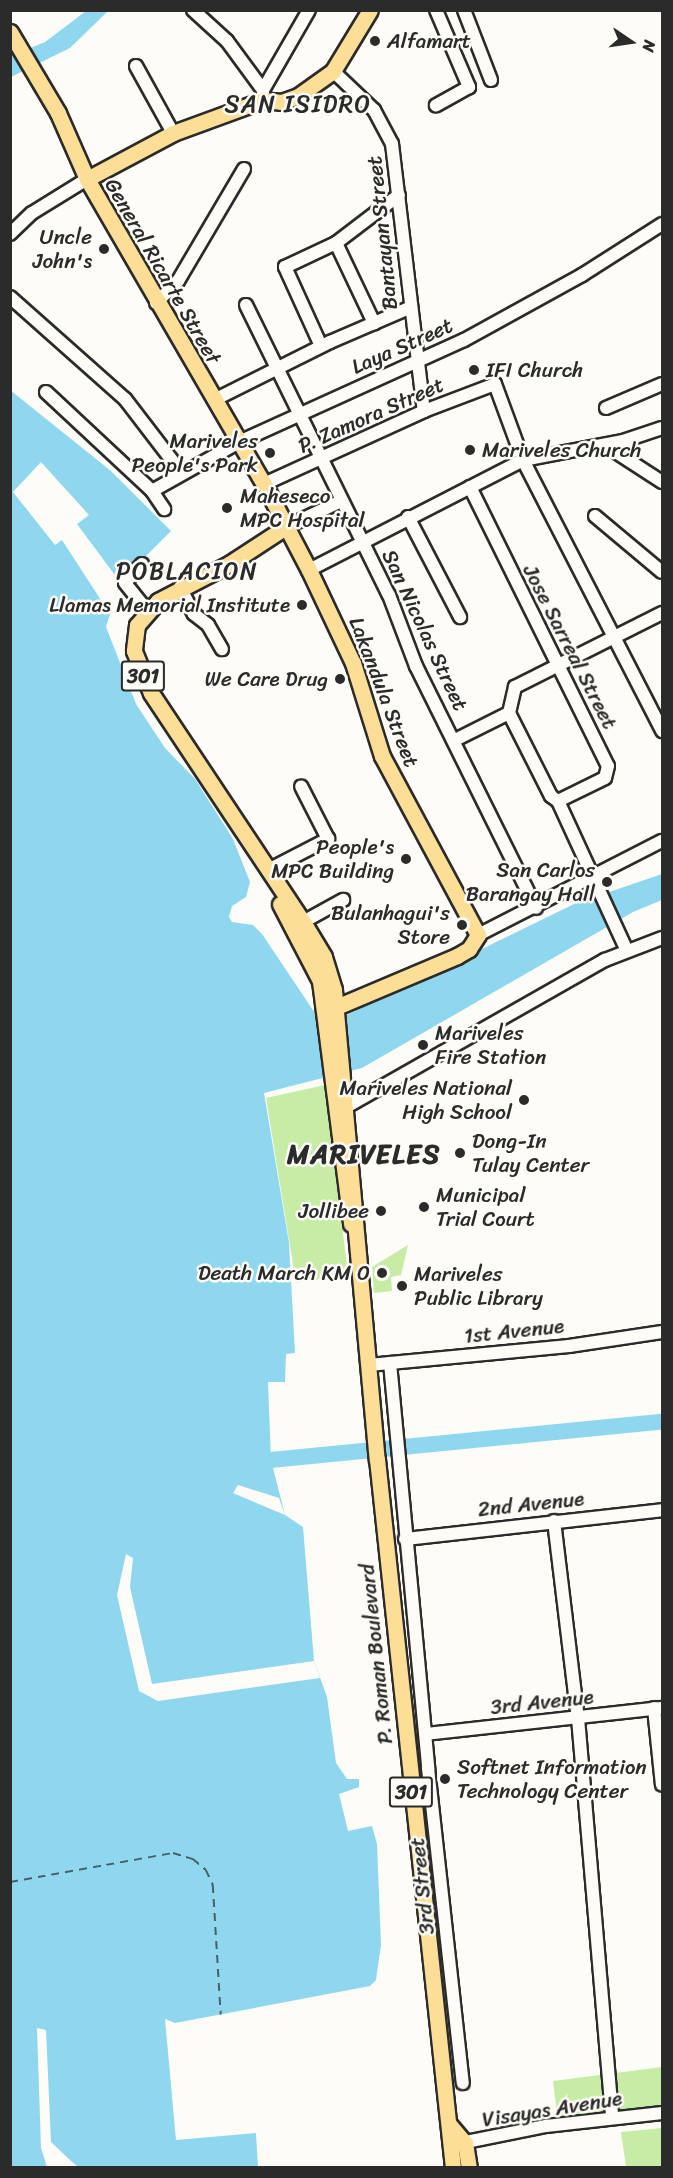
<!DOCTYPE html>
<style>
body{margin:0}
#map{position:relative;width:673px;height:2178px;overflow:hidden;background:#fdfcf7;font-family:Sriracha,sans-serif}
div>[style]{position:absolute}
.green>*{inset:0;background:#c7eca6}
.water>*{inset:0;background:#8ed7ef}
.pier>*{inset:0;background:#fdfcf7}
.river>*{height:16px;margin:-8px;padding:0 8px;transform-origin:8px;border-radius:8px;background:#8ed7ef}
.ferry>*{height:1.5px;margin-top:-0.75px;transform-origin:0;background:repeating-linear-gradient(90deg,#495f66 0 8px,transparent 0 14px)}
.roads{filter:drop-shadow(2px 0 #2b2b2b) drop-shadow(-2px 0 #2b2b2b) drop-shadow(0 2px #2b2b2b) drop-shadow(0 -2px #2b2b2b)}
.minor>*{height:12px;margin:-6px;padding:0 6px;transform-origin:6px;border-radius:6px;background:#fdfcf7}
.major>*{height:15px;margin:-7.5px;padding:0 7.5px;transform-origin:7.5px;border-radius:7.5px;background:#fcde96}
.dots>*{width:16px;height:16px;translate:-50% -50%;box-sizing:border-box;border:3px solid #fdfcf7;border-radius:50%}
span{translate:-50% -50%;white-space:nowrap;text-align:center;line-height:1.15;-webkit-text-stroke:5px #fdfcf7;paint-order:stroke}
.shield-label span{padding:2px 4px;background:#fdfcf7;border:2px solid;border-radius:4px;-webkit-text-stroke-width:0}
.shield-label{font-size:20px;color:#2b2b2b;font-weight:700}
.poi-label{font-size:21px;color:#2b2b2b}
.left{translate:0 -50%;text-align:left}
.right{translate:-100% -50%;text-align:right}
.street-label{font-size:21px;color:#2b2b2b}
.quarter-label{font-size:24px;color:#2b2b2b;letter-spacing:1.5px}
.district-label{font-size:27px;color:#2b2b2b;font-weight:700;letter-spacing:1.5px}
.frame{position:absolute;inset:0;border:12px solid #2b2b2b;pointer-events:none}
.north{position:absolute;left:601px;top:12px;width:60px;height:60px;-webkit-text-stroke:4px #fdfcf7;paint-order:stroke;rotate:103deg;font-size:16px;font-weight:700;line-height:24px;text-align:center;color:#2b2b2b}
.north::after{content:'';display:block;margin:auto;width:21px;height:27px;background:#2b2b2b;clip-path:polygon(50% 0,100% 100%,50% 72%,0 100%)}
</style>
<div id="map">
<div class="green">
<i style="clip-path:polygon(325px 1085px,348px 1274px,296px 1283px,266px 1098px)"></i>
<i style="clip-path:polygon(408px 1245px,401px 1275px,391px 1277px,392px 1291px,374px 1293px,372px 1267px)"></i>
<i style="clip-path:polygon(662px 2067px,662px 2110px,558px 2121px,553px 2081px)"></i>
<i style="clip-path:polygon(662px 2128px,662px 2167px,626px 2167px,621px 2132px)"></i>
</div>
<div class="water">
<i style="clip-path:polygon(86px 11px,108px 11px,70px 48px,11px 77px,11px 56px,45px 42px)"></i>
<i style="clip-path:polygon(10px 390px,111px 471px,171px 531px,120px 582px,106px 627px,136px 704px,165px 748px,195px 779px,233px 839px,250px 882px,246px 897px,232px 906px,229px 917px,232px 922px,253px 925px,262px 934px,319px 1019px,345px 1016px,574px 904px,662px 874px,662px 900px,633px 912px,362px 1068px,264px 1093px,289px 1243px,295px 1353px,286px 1354px,285px 1382px,268px 1382px,271px 1460px,285px 1515px,303px 1527px,314px 1661px,327px 1697px,336px 1763px,347px 1779px,359px 1779px,359px 1787px,339px 1794px,348px 1831px,372px 1826px,377px 1844px,381px 1945px,376px 1980px,370px 1986px,175px 2023px,165px 2019px,176px 2140px,256px 2133px,258px 2167px,79px 2168px,71px 2161px,63px 2167px,11px 2167px)"></i>
</div>
<div class="pier">
<i style="clip-path:polygon(41px 462px,89px 515px,77px 524px,120px 582px,110px 614px,62px 540px,55px 545px,13px 492px)"></i>
<i style="clip-path:polygon(238px 1485px,279px 1498px,285px 1515px,233px 1493px)"></i>
<i style="clip-path:polygon(126px 1554px,133px 1558px,130px 1587px,152px 1684px,314px 1661px,320px 1678px,158px 1701px,139px 1691px,117px 1595px)"></i>
<i style="clip-path:polygon(37px 2028px,46px 2030px,51px 2142px,71px 2161px,63px 2167px,47px 2167px,41px 2148px)"></i>
</div>
<div class="river">
<i style="left:271px;top:1460px;width:393px;rotate:-5.6deg"></i>
</div>
<div class="ferry">
<i style="left:10px;top:1882px;width:166px;rotate:-10.1deg"></i>
<i style="left:173px;top:1853px;width:21px;rotate:17deg"></i>
<i style="left:193px;top:1859px;width:17px;rotate:40deg"></i>
<i style="left:206px;top:1870px;width:17px;rotate:65deg"></i>
<i style="left:213px;top:1885px;width:130px;rotate:86.5deg"></i>
</div>
<div class="roads">
<div class="minor">
<i style="left:193px;top:10px;width:46px;rotate:42.4deg"></i>
<i style="left:227px;top:41px;width:61px;rotate:53.7deg"></i>
<i style="left:263px;top:90px;width:10px;rotate:90deg"></i>
<i style="left:436px;top:10px;width:84px;rotate:66.8deg"></i>
<i style="left:469px;top:87px;width:38px;rotate:151deg"></i>
<i style="left:464px;top:10px;width:75px;rotate:68.9deg"></i>
<i style="left:136px;top:66px;width:77px;rotate:61.1deg"></i>
<i style="left:333px;top:71px;width:57px;rotate:43.6deg"></i>
<i style="left:374px;top:110px;width:38px;rotate:62deg"></i>
<i style="left:392px;top:144px;width:269px;rotate:83.2deg"></i>
<i style="left:263px;top:90px;width:92px;rotate:-60.1deg"></i>
<i style="left:10px;top:234px;width:30px;rotate:-44deg"></i>
<i style="left:32px;top:213px;width:65px;rotate:-31.7deg"></i>
<i style="left:336px;top:243px;width:89px;rotate:64.6deg"></i>
<i style="left:10px;top:297px;width:154px;rotate:41.6deg"></i>
<i style="left:125px;top:399px;width:92px;rotate:52.5deg"></i>
<i style="left:156px;top:303px;width:31px;rotate:-45deg"></i>
<i style="left:178px;top:281px;width:130px;rotate:-59.5deg"></i>
<i style="left:246px;top:305px;width:323px;rotate:63.8deg"></i>
<i style="left:389px;top:595px;width:76px;rotate:69.2deg"></i>
<i style="left:416px;top:666px;width:270px;rotate:63.6deg"></i>
<i style="left:321px;top:346px;width:87px;rotate:-114.5deg"></i>
<i style="left:285px;top:267px;width:56px;rotate:-25.2deg"></i>
<i style="left:336px;top:243px;width:79px;rotate:-37.3deg"></i>
<i style="left:46px;top:392px;width:145px;rotate:43deg"></i>
<i style="left:152px;top:491px;width:22px;rotate:56deg"></i>
<i style="left:214px;top:400px;width:130px;rotate:-26.6deg"></i>
<i style="left:330px;top:342px;width:86px;rotate:-23.3deg"></i>
<i style="left:606px;top:408px;width:61px;rotate:-23.2deg"></i>
<i style="left:605px;top:445px;width:68px;rotate:33deg"></i>
<i style="left:264px;top:484px;width:176px;rotate:-24.5deg"></i>
<i style="left:424px;top:411px;width:76px;rotate:-20.8deg"></i>
<i style="left:495px;top:384px;width:81px;rotate:69.8deg"></i>
<i style="left:523px;top:460px;width:305px;rotate:62.8deg"></i>
<i style="left:470px;top:487px;width:311px;rotate:63.7deg"></i>
<i style="left:608px;top:766px;width:12px;rotate:104deg"></i>
<i style="left:605px;top:778px;width:52px;rotate:153.9deg"></i>
<i style="left:152px;top:491px;width:100px;rotate:-29.4deg"></i>
<i style="left:239px;top:442px;width:247px;rotate:-24.4deg"></i>
<i style="left:464px;top:340px;width:135px;rotate:-28.8deg"></i>
<i style="left:582px;top:275px;width:95px;rotate:-32.5deg"></i>
<i style="left:595px;top:516px;width:87px;rotate:39.9deg"></i>
<i style="left:408px;top:517px;width:113px;rotate:62.5deg"></i>
<i style="left:284px;top:528px;width:63px;rotate:-25.3deg"></i>
<i style="left:142px;top:564px;width:25px;rotate:132deg"></i>
<i style="left:125px;top:583px;width:35px;rotate:51deg"></i>
<i style="left:309px;top:570px;width:241px;rotate:-27.2deg"></i>
<i style="left:523px;top:460px;width:102px;rotate:-10.8deg"></i>
<i style="left:623px;top:441px;width:41px;rotate:-18.4deg"></i>
<i style="left:180px;top:587px;width:30px;rotate:63deg"></i>
<i style="left:194px;top:614px;width:18px;rotate:38deg"></i>
<i style="left:208px;top:625px;width:28px;rotate:60deg"></i>
<i style="left:509px;top:713px;width:93px;rotate:63.2deg"></i>
<i style="left:551px;top:796px;width:9px;rotate:36deg"></i>
<i style="left:558px;top:801px;width:163px;rotate:65.3deg"></i>
<i style="left:455px;top:740px;width:60px;rotate:-26.6deg"></i>
<i style="left:509px;top:713px;width:27px;rotate:-77deg"></i>
<i style="left:515px;top:687px;width:165px;rotate:-26.7deg"></i>
<i style="left:268px;top:870px;width:68px;rotate:-27.3deg"></i>
<i style="left:328px;top:839px;width:59px;rotate:-117deg"></i>
<i style="left:303px;top:922px;width:46px;rotate:-28.8deg"></i>
<i style="left:478px;top:935px;width:207px;rotate:-27.1deg"></i>
<i style="left:346px;top:1107px;width:298px;rotate:-29.6deg"></i>
<i style="left:605px;top:960px;width:61px;rotate:-21.1deg"></i>
<i style="left:390px;top:1363px;width:407px;rotate:84.6deg"></i>
<i style="left:428px;top:1768px;width:317px;rotate:83.7deg"></i>
<i style="left:369px;top:1365px;width:201px;rotate:-5.4deg"></i>
<i style="left:569px;top:1346px;width:94px;rotate:-8.6deg"></i>
<i style="left:554px;top:1521px;width:198px;rotate:83.1deg"></i>
<i style="left:578px;top:1718px;width:401px;rotate:85.1deg"></i>
<i style="left:405px;top:1539px;width:259px;rotate:-6.4deg"></i>
<i style="left:654px;top:1708px;width:77px;rotate:84.1deg"></i>
<i style="left:426px;top:1734px;width:237px;rotate:-6.3deg"></i>
<i style="left:456px;top:2144px;width:92px;rotate:-11.3deg"></i>
<i style="left:546px;top:2126px;width:117px;rotate:-6.4deg"></i>
</div>
<div class="major">
<i style="left:10px;top:32px;width:94px;rotate:59.3deg"></i>
<i style="left:58px;top:113px;width:72px;rotate:66.3deg"></i>
<i style="left:87px;top:179px;width:353px;rotate:59.9deg"></i>
<i style="left:264px;top:484px;width:97px;rotate:62.4deg"></i>
<i style="left:309px;top:570px;width:103px;rotate:64.7deg"></i>
<i style="left:353px;top:663px;width:97px;rotate:72.7deg"></i>
<i style="left:382px;top:756px;width:203px;rotate:61.8deg"></i>
<i style="left:478px;top:935px;width:17px;rotate:123deg"></i>
<i style="left:469px;top:949px;width:14px;rotate:150deg"></i>
<i style="left:457px;top:956px;width:131px;rotate:157.1deg"></i>
<i style="left:87px;top:179px;width:98px;rotate:-28.1deg"></i>
<i style="left:173px;top:133px;width:96px;rotate:-20.1deg"></i>
<i style="left:263px;top:100px;width:18px;rotate:6deg"></i>
<i style="left:281px;top:102px;width:18px;rotate:-19deg"></i>
<i style="left:298px;top:96px;width:43px;rotate:-35.5deg"></i>
<i style="left:333px;top:71px;width:71px;rotate:-58.8deg"></i>
<i style="left:284px;top:528px;width:66px;rotate:146.8deg"></i>
<i style="left:229px;top:564px;width:80px;rotate:152.5deg"></i>
<i style="left:158px;top:601px;width:32px;rotate:131deg"></i>
<i style="left:137px;top:625px;width:26px;rotate:97deg"></i>
<i style="left:134px;top:651px;width:45px;rotate:68deg"></i>
<i style="left:151px;top:693px;width:278px;rotate:56.4deg"></i>
<i style="left:305px;top:925px;width:37px;rotate:59deg"></i>
<i style="left:324px;top:957px;width:34px;rotate:73deg"></i>
<i style="left:334px;top:990px;width:471px;rotate:84.8deg"></i>
<i style="left:377px;top:1459px;width:713px;rotate:83.88deg"></i>
<i style="left:280px;top:904px;width:87px;rotate:62.5deg"></i>
<i style="left:320px;top:981px;width:245px;rotate:82.7deg"></i>
<i style="left:449px;top:2124px;width:25px;rotate:50deg"></i>
<i style="left:465px;top:2143px;width:25px;rotate:81deg"></i>
</div>
</div>
<div class="dots">
<i style="left:375px;top:41px;background:#2b2b2b"></i>
<i style="left:104px;top:249px;background:#2b2b2b"></i>
<i style="left:474px;top:370px;background:#2b2b2b"></i>
<i style="left:470px;top:450px;background:#2b2b2b"></i>
<i style="left:270px;top:453px;background:#2b2b2b"></i>
<i style="left:227px;top:508px;background:#2b2b2b"></i>
<i style="left:302px;top:605px;background:#2b2b2b"></i>
<i style="left:340px;top:679px;background:#2b2b2b"></i>
<i style="left:406px;top:859px;background:#2b2b2b"></i>
<i style="left:607px;top:882px;background:#2b2b2b"></i>
<i style="left:462px;top:925px;background:#2b2b2b"></i>
<i style="left:423px;top:1045px;background:#2b2b2b"></i>
<i style="left:524px;top:1100px;background:#2b2b2b"></i>
<i style="left:460px;top:1153px;background:#2b2b2b"></i>
<i style="left:424px;top:1207px;background:#2b2b2b"></i>
<i style="left:381px;top:1211px;background:#2b2b2b"></i>
<i style="left:382px;top:1273px;background:#2b2b2b"></i>
<i style="left:402px;top:1286px;background:#2b2b2b"></i>
<i style="left:445px;top:1779px;background:#2b2b2b"></i>
</div>
<div class="shield-label">
<span style="left:143px;top:676px">301</span>
<span style="left:411px;top:1792px">301</span>
</div>
<div class="poi-label">
<span class="left" style="left:387px;top:41px">Alfamart</span>
<span class="right" style="left:92px;top:249px">Uncle<br>John's</span>
<span class="left" style="left:486px;top:370px">IFI Church</span>
<span class="right" style="left:258px;top:453px">Mariveles<br>People's Park</span>
<span class="left" style="left:482px;top:450px">Mariveles Church</span>
<span class="left" style="left:240px;top:508px">Maheseco<br>MPC Hospital</span>
<span class="right" style="left:290px;top:605px">Llamas Memorial Institute</span>
<span class="right" style="left:328px;top:679px">We Care Drug</span>
<span class="right" style="left:394px;top:859px">People's<br>MPC Building</span>
<span class="right" style="left:595px;top:882px">San Carlos<br>Barangay Hall</span>
<span class="right" style="left:450px;top:925px">Bulanhagui's<br>Store</span>
<span class="left" style="left:435px;top:1045px">Mariveles<br>Fire Station</span>
<span class="right" style="left:512px;top:1100px">Mariveles National<br>High School</span>
<span class="left" style="left:472px;top:1153px">Dong-In<br>Tulay Center</span>
<span class="left" style="left:436px;top:1207px">Municipal<br>Trial Court</span>
<span class="right" style="left:369px;top:1211px">Jollibee</span>
<span class="right" style="left:370px;top:1273px">Death March KM 0</span>
<span class="left" style="left:414px;top:1286px">Mariveles<br>Public Library</span>
<span class="left" style="left:457px;top:1779px">Softnet Information<br>Technology Center</span>
</div>
<div class="street-label">
<span style="left:382px;top:233px;rotate:-96deg">Bantayan Street</span>
<span style="left:163px;top:271px;rotate:60deg">General Ricarte Street</span>
<span style="left:402px;top:346px;rotate:-24deg">Laya Street</span>
<span style="left:371px;top:415px;rotate:-24deg">P. Zamora Street</span>
<span style="left:425px;top:630px;rotate:65deg">San Nicolas Street</span>
<span style="left:570px;top:647px;rotate:63deg">Jose Sarreal Street</span>
<span style="left:384px;top:692px;rotate:69deg">Lakandula Street</span>
<span style="left:514px;top:1331px;rotate:-6deg">1st Avenue</span>
<span style="left:531px;top:1504px;rotate:-6deg">2nd Avenue</span>
<span style="left:376px;top:1654px;rotate:-96deg">P. Roman Boulevard</span>
<span style="left:542px;top:1702px;rotate:-6deg">3rd Avenue</span>
<span style="left:422px;top:1886px;rotate:-96deg">3rd Street</span>
<span style="left:552px;top:2109px;rotate:-9deg">Visayas Avenue</span>
</div>
<div class="quarter-label">
<span style="left:298px;top:105px">SAN ISIDRO</span>
<span style="left:187px;top:572px">POBLACION</span>
</div>
<div class="district-label">
<span style="left:364px;top:1155px">MARIVELES</span>
</div>
<div class="frame"></div>
<div class="north">N</div>
</div>
